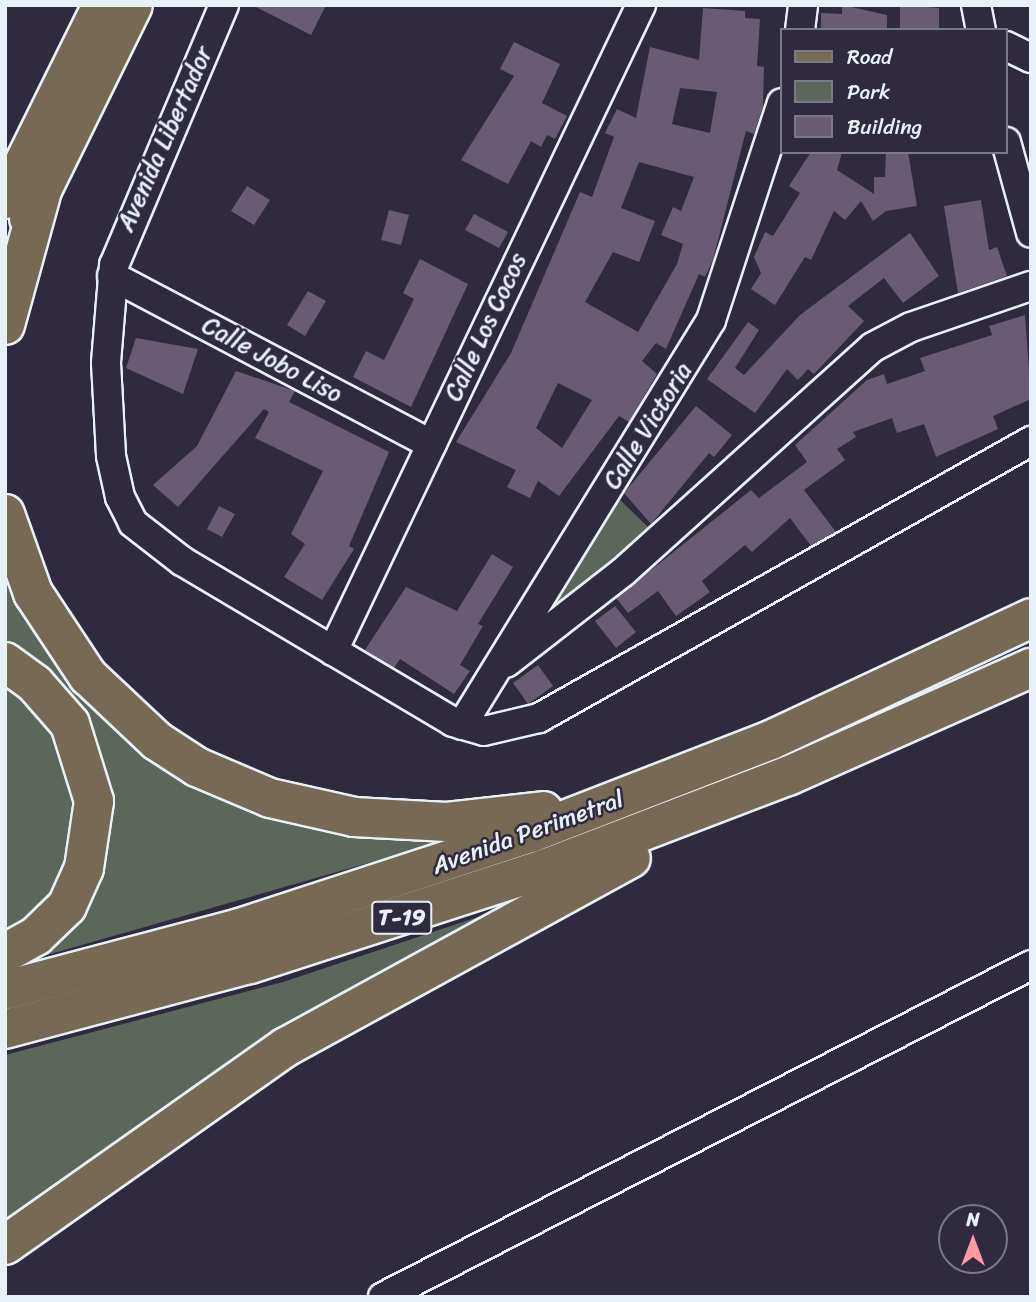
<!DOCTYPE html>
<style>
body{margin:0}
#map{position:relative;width:1036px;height:1302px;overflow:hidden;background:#2f2a3d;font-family:Sriracha,sans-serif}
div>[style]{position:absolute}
.green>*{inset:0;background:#5c665a}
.building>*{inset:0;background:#695a76}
.roads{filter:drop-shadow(2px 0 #e8f1f8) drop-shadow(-2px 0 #e8f1f8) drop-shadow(0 2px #e8f1f8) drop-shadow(0 -2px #e8f1f8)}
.minor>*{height:28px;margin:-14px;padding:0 14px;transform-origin:14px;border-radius:14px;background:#2f2a3d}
.major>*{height:37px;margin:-18.5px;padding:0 18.5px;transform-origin:18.5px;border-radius:18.5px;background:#766a54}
.highway>*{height:38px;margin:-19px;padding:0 19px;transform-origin:19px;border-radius:19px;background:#766a54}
span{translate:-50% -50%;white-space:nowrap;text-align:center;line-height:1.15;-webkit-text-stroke:5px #2f2a3d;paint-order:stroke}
.shield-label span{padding:2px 5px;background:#2f2a3d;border:2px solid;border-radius:5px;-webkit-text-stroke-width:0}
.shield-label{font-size:23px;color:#e8f1f8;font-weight:700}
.street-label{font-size:24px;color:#e8f1f8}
.frame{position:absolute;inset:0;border:7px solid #e8f1f8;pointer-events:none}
.legend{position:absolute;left:780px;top:28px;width:228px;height:126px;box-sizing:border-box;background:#2f2a3d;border:2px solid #797a88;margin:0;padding:9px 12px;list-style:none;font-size:21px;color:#e8f1f8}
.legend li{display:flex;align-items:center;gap:14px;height:35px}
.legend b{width:35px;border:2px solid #797a88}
.north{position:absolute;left:938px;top:1204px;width:70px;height:70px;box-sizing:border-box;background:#2f2a3d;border:2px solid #797a88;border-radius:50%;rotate:0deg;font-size:19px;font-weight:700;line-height:28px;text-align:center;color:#e8f1f8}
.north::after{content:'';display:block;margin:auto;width:24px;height:32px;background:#ff9aa2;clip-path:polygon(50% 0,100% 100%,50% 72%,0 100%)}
</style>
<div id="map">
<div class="green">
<i style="clip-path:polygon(617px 497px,652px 531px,549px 617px,545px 614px)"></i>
<i style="clip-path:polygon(5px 548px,151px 749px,459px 837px,5px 967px,23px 955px,104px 801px,5px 651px)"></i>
<i style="clip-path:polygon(5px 673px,79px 769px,68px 884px,5px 942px)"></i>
<i style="clip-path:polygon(517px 904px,5px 1232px,5px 1055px,283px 982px)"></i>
</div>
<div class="building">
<i style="clip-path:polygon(252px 5px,326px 5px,311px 35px)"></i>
<i style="clip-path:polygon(842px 5px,887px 15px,887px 30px,821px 30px,821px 13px,842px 14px)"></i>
<i style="clip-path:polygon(900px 5px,939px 8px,939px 30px,900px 30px)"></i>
<i style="clip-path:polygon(evenodd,703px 8px,745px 11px,745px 18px,760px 19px,757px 66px,764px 67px,763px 107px,754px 134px,746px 131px,713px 260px,705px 277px,699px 274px,666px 349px,656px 343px,642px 361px,657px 374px,629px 422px,619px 416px,559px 496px,538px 481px,530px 498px,507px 487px,516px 470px,456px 442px,511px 353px,580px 192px,592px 197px,614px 137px,605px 133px,617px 109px,636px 118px,650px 47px,699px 60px,703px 8px,680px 88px,717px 92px,710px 133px,672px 124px,680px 88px,703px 8px,639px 162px,694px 177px,681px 211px,673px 207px,661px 235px,683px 244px,677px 264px,638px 332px,585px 302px,613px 252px,639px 262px,655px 221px,621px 208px,639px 162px,703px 8px,558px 383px,592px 400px,562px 448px,536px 428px,558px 383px)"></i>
<i style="clip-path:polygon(514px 42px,560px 64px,542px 103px,567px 116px,555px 139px,547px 135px,541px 147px,531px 141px,508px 184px,461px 160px,514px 76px,500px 69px)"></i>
<i style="clip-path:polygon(811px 152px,842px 152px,837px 170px,874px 194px,874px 177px,885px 177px,886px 152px,908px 152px,917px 206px,886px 211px,873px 221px,861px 201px,845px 220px,834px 211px,811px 260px,805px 257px,775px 305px,751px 289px,761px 273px,754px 257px,765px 232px,773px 236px,800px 193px,789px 186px)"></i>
<i style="clip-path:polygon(247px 186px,270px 200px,254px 225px,231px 211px)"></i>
<i style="clip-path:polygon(981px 200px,989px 250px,997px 247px,1007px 276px,958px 293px,944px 206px)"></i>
<i style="clip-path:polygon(389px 210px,409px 215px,401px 245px,381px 240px)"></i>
<i style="clip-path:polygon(474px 214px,508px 232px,499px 248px,465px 230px)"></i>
<i style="clip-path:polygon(910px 233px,939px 276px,903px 303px,884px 278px,848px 306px,864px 321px,814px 374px,808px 369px,798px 380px,787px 369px,755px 413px,707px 379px,748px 322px,759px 330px,735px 368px,744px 375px,800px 315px)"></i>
<i style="clip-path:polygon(420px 259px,468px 284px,411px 407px,353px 377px,366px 351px,384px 360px,414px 299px,403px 293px)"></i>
<i style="clip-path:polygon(308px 291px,326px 301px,305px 336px,287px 325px)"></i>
<i style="clip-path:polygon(1025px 315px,1031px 399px,993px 416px,998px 429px,936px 457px,924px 424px,897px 433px,892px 418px,853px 432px,856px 437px,837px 449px,845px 460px,804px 490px,836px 532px,811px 546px,790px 518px,752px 552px,745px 545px,702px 581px,710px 592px,676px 616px,658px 591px,628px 613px,616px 598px,751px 490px,759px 498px,807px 462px,795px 445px,867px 380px,884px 374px,887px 384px,925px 371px,920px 358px,992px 335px,989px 326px)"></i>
<i style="clip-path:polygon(136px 338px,198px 349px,183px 394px,126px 368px)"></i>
<i style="clip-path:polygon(236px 371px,295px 391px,289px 402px,389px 452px,349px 546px,354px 549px,322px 600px,284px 577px,305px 544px,291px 534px,323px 471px,255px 438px,269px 412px,264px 409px,178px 507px,153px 485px,197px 446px)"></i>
<i style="clip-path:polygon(696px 406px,732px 435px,714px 457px,709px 453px,651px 524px,624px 493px)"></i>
<i style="clip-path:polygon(219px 506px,235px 514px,222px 537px,207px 529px)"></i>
<i style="clip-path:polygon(492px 554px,513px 567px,478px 624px,483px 626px,460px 665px,470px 671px,454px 694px,400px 659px,394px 668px,365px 650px,406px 587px,457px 611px)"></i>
<i style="clip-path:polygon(615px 606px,636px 632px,616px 648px,595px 621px)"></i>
<i style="clip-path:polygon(538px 665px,553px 686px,528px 704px,513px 683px)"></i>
</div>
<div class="roads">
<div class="minor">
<i style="left:224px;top:5px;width:282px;rotate:112.9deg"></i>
<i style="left:114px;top:265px;width:98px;rotate:94.7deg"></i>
<i style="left:106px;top:363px;width:93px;rotate:86.9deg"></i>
<i style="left:111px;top:456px;width:42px;rotate:77.6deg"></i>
<i style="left:120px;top:497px;width:29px;rotate:63deg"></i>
<i style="left:133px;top:523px;width:62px;rotate:37.8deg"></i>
<i style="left:182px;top:561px;width:315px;rotate:30.7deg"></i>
<i style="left:453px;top:722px;width:32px;rotate:16deg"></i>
<i style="left:484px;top:731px;width:57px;rotate:-13.3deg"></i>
<i style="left:539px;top:718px;width:565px;rotate:-29.38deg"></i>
<i style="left:976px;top:5px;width:25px;rotate:79deg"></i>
<i style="left:800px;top:30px;width:25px;rotate:-83deg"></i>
<i style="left:1006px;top:46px;width:28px;rotate:26deg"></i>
<i style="left:1006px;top:142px;width:94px;rotate:74.6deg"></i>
<i style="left:112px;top:276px;width:361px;rotate:27.8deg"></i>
<i style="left:333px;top:651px;width:716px;rotate:-64.51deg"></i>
<i style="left:506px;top:663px;width:148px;rotate:-37.9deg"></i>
<i style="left:623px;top:572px;width:336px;rotate:-42deg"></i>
<i style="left:873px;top:347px;width:43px;rotate:-27.8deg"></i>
<i style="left:911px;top:327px;width:127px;rotate:-18.9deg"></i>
<i style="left:462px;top:725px;width:475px;rotate:-58.4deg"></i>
<i style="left:711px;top:320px;width:228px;rotate:-71.9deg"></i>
<i style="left:383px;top:1297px;width:728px;rotate:-27.13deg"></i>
</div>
<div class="major">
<i style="left:5px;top:199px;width:216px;rotate:-63.7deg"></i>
<i style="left:28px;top:218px;width:237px;rotate:-63.8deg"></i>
</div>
<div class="highway">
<i style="left:5px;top:190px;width:18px;rotate:-47deg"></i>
<i style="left:5px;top:325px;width:139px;rotate:-74.6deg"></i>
<i style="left:5px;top:514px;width:84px;rotate:70.5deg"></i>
<i style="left:33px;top:593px;width:100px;rotate:56.5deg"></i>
<i style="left:88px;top:676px;width:95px;rotate:43.3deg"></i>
<i style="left:157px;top:741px;width:48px;rotate:33deg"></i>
<i style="left:197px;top:767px;width:79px;rotate:23deg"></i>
<i style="left:270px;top:798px;width:86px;rotate:12.7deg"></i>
<i style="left:354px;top:817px;width:93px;rotate:3.1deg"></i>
<i style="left:447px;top:822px;width:97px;rotate:-6.5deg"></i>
<i style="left:5px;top:662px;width:37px;rotate:36deg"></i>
<i style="left:35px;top:684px;width:53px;rotate:48.8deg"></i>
<i style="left:70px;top:724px;width:81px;rotate:72.7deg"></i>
<i style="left:94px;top:801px;width:68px;rotate:98.5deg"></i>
<i style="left:84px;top:868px;width:42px;rotate:114.1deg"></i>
<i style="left:67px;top:906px;width:43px;rotate:135.9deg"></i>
<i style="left:36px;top:936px;width:35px;rotate:151deg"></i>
<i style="left:5px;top:990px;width:243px;rotate:-14.8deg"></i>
<i style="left:240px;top:928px;width:306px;rotate:-18.1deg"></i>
<i style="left:531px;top:833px;width:257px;rotate:-21.2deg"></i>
<i style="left:771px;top:740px;width:287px;rotate:-25.1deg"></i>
<i style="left:5px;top:1029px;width:253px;rotate:-14.9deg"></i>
<i style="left:250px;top:964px;width:309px;rotate:-17.9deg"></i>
<i style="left:544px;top:869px;width:261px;rotate:-20.9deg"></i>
<i style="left:788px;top:776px;width:266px;rotate:-24deg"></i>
<i style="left:5px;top:1245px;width:344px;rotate:-35.2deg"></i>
<i style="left:286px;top:1047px;width:393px;rotate:-28.7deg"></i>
</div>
</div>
<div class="shield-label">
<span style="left:402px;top:918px">T-19</span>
</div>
<div class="street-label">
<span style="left:165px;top:139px;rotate:-66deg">Avenida Libertador</span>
<span style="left:486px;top:327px;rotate:-65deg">Calle Los Cocos</span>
<span style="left:272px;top:360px;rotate:28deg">Calle Jobo Liso</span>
<span style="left:648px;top:426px;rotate:-58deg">Calle Victoria</span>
<span style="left:528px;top:833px;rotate:-20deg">Avenida Perimetral</span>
</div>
<div class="frame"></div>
<ul class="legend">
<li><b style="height:9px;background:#766a54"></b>Road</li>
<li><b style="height:19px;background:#5c665a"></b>Park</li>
<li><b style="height:19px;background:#695a76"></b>Building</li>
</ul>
<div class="north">N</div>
</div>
